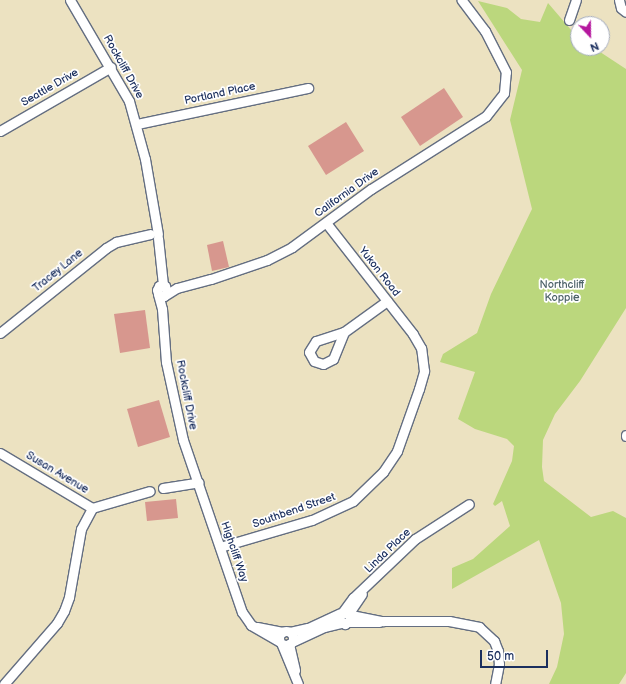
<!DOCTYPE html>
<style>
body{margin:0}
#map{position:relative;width:626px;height:684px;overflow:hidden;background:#ece2c1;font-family:"Balsamiq Sans",sans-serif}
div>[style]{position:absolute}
.green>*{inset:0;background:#bbd77d}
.building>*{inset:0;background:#d7978e}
.roads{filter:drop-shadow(1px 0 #646e81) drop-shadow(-1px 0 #646e81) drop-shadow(0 1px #646e81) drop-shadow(0 -1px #646e81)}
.street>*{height:9px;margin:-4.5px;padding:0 4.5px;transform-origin:4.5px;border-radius:4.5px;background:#fff}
.street>.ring{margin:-4.5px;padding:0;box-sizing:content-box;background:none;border:9px solid #fff;border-radius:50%}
span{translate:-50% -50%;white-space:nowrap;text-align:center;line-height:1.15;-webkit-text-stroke:3.5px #fff;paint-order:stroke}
.street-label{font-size:11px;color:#1b2f5e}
.park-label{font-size:11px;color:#4b6167}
.north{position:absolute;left:570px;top:16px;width:40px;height:40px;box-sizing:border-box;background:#fff;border:1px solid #a4acbf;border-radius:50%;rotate:158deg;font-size:11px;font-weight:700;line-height:16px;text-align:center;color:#1b2f5e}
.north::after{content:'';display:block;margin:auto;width:14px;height:18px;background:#b5179e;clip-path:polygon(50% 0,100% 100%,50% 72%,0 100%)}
.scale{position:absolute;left:480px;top:650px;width:68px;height:18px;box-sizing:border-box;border:2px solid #1b2f5e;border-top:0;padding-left:5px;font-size:12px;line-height:14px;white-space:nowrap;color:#1b2f5e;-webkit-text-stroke:3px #fff;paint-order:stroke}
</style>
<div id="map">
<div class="green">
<i style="clip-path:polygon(478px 1px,507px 8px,521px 19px,540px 22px,548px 3px,578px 38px,578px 48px,594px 48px,626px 69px,626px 308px,580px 381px,555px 414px,543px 440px,542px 467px,544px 481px,591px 517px,613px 511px,626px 518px,626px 673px,619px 684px,549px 684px,557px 667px,564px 634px,561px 603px,539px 540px,452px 589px,452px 568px,473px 559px,510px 526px,502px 501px,495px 506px,493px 504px,512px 461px,514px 446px,507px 439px,475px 429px,458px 419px,475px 372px,440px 362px,443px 354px,477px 333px,491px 294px,532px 209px,510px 120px,522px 70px)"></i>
</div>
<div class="building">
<i style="clip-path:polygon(444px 88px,463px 117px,420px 146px,401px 117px)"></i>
<i style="clip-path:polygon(346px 122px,364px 151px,326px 175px,308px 146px)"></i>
<i style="clip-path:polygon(223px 241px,229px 267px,212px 271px,207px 245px)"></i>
<i style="clip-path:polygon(145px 310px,150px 348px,120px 353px,114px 314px)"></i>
<i style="clip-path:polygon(159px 400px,170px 437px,138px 447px,127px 409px)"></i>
<i style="clip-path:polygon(176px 499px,178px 518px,147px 521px,145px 502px)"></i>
</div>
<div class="roads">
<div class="street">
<i style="left:70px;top:0;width:117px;rotate:59.7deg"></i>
<i style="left:129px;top:101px;width:60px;rotate:74.6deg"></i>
<i style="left:145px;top:159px;width:76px;rotate:80.2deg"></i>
<i style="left:619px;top:0;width:8px;rotate:76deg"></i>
<i style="left:621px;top:8px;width:6px;rotate:39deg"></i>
<i style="left:569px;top:20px;width:21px;rotate:-71deg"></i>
<i style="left:137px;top:124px;width:175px;rotate:-11.9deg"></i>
<i style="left:0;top:131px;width:128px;rotate:-30deg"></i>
<i style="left:158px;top:238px;width:47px;rotate:83.9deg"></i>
<i style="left:167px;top:293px;width:7px;rotate:-106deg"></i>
<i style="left:165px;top:286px;width:6px;rotate:180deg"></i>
<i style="left:159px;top:286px;width:4px;rotate:117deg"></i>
<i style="left:157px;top:290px;width:6px;rotate:72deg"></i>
<i style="left:159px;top:296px;width:5px"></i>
<i style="left:164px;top:296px;width:15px;rotate:-32deg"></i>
<i style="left:177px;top:288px;width:35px;rotate:-15deg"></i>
<i style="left:211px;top:279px;width:59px;rotate:-18.7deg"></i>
<i style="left:267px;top:260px;width:28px;rotate:-27deg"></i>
<i style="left:292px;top:247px;width:98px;rotate:-36.3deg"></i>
<i style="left:371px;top:189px;width:136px;rotate:-32.4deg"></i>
<i style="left:486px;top:116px;width:29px;rotate:-52deg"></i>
<i style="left:504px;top:93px;width:21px;rotate:-85deg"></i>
<i style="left:506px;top:72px;width:46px;rotate:-117.1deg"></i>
<i style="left:485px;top:31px;width:39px;rotate:-127deg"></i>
<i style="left:158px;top:294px;width:16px;rotate:75deg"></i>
<i style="left:162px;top:309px;width:53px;rotate:85.7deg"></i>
<i style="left:166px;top:362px;width:80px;rotate:77.7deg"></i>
<i style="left:183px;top:440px;width:182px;rotate:71.1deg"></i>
<i style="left:242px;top:612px;width:16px;rotate:55deg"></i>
<i style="left:251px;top:625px;width:32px;rotate:30deg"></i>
<i style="left:344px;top:332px;width:29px;rotate:112deg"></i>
<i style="left:333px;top:359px;width:11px;rotate:153deg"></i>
<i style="left:323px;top:364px;width:9px;rotate:-162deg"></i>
<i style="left:314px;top:361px;width:10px;rotate:-119deg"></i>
<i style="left:309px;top:352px;width:13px;rotate:-58deg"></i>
<i style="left:316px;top:341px;width:29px;rotate:-18deg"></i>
<i style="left:344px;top:332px;width:53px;rotate:-35.8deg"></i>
<i style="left:0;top:333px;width:136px;rotate:-38.7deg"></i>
<i style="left:106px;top:248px;width:12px;rotate:-31deg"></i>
<i style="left:116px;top:242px;width:35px;rotate:-13deg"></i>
<i style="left:626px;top:436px;width:1px;rotate:-90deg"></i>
<i style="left:0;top:453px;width:107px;rotate:30.9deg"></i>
<i style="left:163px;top:488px;width:36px;rotate:-9deg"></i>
<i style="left:92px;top:508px;width:60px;rotate:-16.3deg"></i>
<i style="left:220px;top:547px;width:96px;rotate:-16.4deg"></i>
<i style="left:312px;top:520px;width:45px;rotate:-24.9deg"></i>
<i style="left:353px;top:501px;width:42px;rotate:-44deg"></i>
<i style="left:383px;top:472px;width:25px;rotate:-56deg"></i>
<i style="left:397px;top:451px;width:66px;rotate:-70.5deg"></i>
<i style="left:419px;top:389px;width:19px;rotate:-74deg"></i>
<i style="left:424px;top:371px;width:23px;rotate:-97deg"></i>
<i style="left:421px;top:348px;width:16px;rotate:-120deg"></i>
<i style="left:413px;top:334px;width:140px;rotate:-128deg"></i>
<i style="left:343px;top:612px;width:9px;rotate:21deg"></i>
<i style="left:351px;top:615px;width:4px;rotate:90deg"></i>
<i style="left:351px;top:619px;width:8px;rotate:140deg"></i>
<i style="left:345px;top:624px;width:7px;rotate:-146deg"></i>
<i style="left:339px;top:620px;width:3px;rotate:-90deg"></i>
<i style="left:339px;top:617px;width:24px;rotate:-54deg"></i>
<i style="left:353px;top:598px;width:86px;rotate:-43.6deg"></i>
<i style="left:415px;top:539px;width:64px;rotate:-32.9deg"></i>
<i style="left:349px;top:613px;width:23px;rotate:-56deg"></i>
<i style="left:351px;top:615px;width:33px;rotate:11deg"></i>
<i style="left:383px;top:621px;width:66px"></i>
<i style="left:449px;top:621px;width:31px;rotate:11deg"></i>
<i style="left:479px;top:627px;width:21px;rotate:43deg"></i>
<i style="left:494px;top:641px;width:11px;rotate:68deg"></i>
<i style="left:498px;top:651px;width:13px;rotate:86deg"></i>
<i style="left:499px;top:664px;width:20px;rotate:101deg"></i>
<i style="left:349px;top:622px;width:30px"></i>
<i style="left:257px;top:627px;width:26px;rotate:11deg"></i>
<i class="ring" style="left:279px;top:631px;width:5px;height:5px"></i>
<i style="left:290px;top:632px;width:18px;rotate:-13deg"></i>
<i style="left:308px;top:628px;width:35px;rotate:-25deg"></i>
<i style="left:292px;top:642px;width:35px;rotate:-25deg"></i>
<i style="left:324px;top:627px;width:18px;rotate:-13deg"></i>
<i style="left:289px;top:644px;width:27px;rotate:77deg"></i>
<i style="left:282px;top:645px;width:42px;rotate:67.7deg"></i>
<i style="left:4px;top:684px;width:81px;rotate:-49deg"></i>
<i style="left:57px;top:623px;width:14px;rotate:-60deg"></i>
<i style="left:64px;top:611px;width:15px;rotate:-70deg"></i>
<i style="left:69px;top:597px;width:69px;rotate:-80deg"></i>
<i style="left:81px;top:529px;width:24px;rotate:-62deg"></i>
</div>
</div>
<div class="street-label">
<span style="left:123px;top:67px;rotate:61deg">Rockcliff Drive</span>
<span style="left:50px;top:88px;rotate:-30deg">Seattle Drive</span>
<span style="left:220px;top:94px;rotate:-12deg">Portland Place</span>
<span style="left:347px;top:193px;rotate:-36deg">California Drive</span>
<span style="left:58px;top:271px;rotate:-39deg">Tracey Lane</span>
<span style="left:379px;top:272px;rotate:52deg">Yukon Road</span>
<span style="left:186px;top:395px;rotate:79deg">Rockcliff Drive</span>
<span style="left:57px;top:473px;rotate:31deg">Susan Avenue</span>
<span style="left:294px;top:511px;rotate:-19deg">Southbend Street</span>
<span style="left:388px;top:551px;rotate:-44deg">Linda Place</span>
<span style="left:234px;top:552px;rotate:71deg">Highcliff Way</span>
</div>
<div class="park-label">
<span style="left:562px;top:292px">Northcliff<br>Koppie</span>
</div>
<div class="north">N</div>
<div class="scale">50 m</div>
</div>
